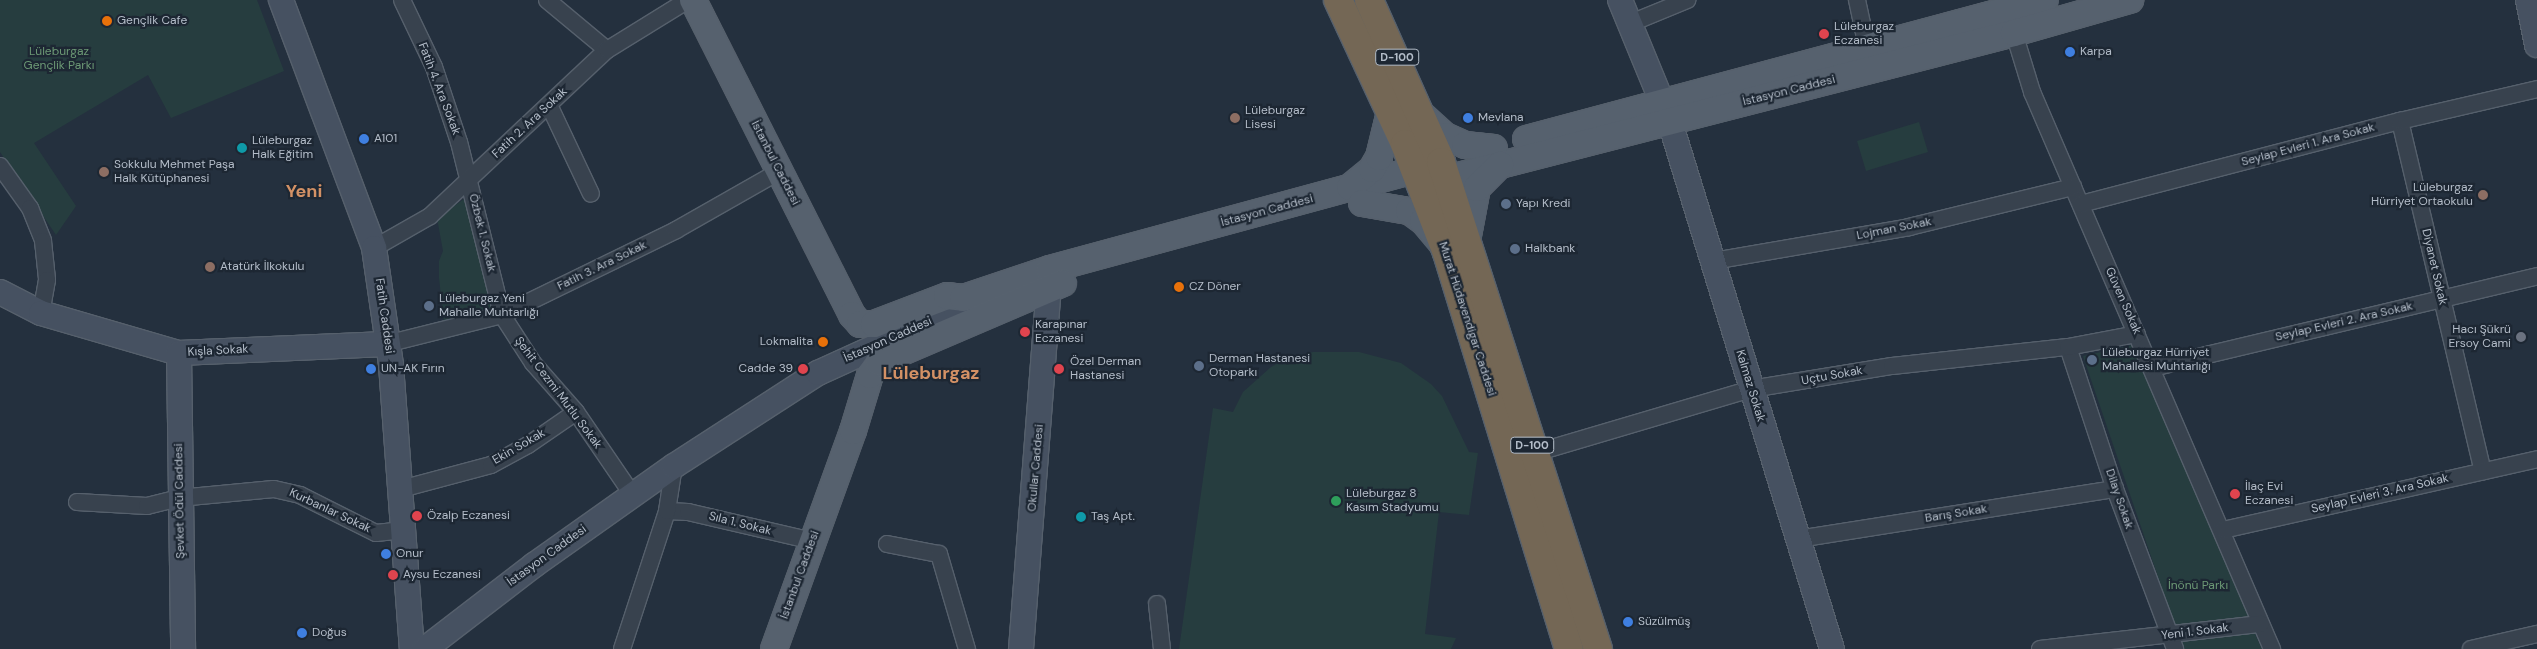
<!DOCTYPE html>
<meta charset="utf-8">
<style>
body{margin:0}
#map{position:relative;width:2537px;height:649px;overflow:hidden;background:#24303e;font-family:"DM Sans",sans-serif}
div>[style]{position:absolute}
.green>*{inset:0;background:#263d3f}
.roads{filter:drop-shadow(1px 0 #56606c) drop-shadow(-1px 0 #56606c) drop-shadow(0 1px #56606c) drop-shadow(0 -1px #56606c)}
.street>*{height:16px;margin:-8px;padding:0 8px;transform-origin:8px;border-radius:8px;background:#38424e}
.secondary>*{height:24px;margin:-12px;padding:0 12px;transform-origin:12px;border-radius:12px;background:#465161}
.primary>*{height:26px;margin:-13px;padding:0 13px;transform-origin:13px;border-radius:13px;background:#56616e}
.highway>*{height:28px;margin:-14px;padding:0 14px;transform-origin:14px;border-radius:14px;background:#746755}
.dots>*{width:14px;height:14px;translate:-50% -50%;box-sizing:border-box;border:2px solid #1d2733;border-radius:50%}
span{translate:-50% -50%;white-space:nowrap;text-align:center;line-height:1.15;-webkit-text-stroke:4.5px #1d2733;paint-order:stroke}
.shield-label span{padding:1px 4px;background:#1d2733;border:1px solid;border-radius:4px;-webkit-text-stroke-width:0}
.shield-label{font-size:11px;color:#b4bdc9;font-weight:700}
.poi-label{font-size:12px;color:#b4bdc9}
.left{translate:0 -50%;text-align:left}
.right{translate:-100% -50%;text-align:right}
.park-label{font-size:12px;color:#6c9975}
.street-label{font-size:12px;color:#b4bdc9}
.district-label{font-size:18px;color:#d39165;font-weight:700}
</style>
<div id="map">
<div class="green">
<i style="clip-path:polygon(0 0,257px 0,284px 71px,171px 118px,148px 75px,34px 143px,76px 206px,56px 235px,0 152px)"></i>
<i style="clip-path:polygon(1919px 122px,1928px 152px,1866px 171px,1857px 141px)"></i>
<i style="clip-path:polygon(467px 197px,496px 308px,444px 322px,439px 278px,439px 261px,443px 251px,437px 218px)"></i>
<i style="clip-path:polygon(2133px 345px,2215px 536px,2249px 616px,2175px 627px,2083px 356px)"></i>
<i style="clip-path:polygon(1313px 352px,1359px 352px,1401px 363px,1431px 384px,1442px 396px,1469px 452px,1478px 453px,1469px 515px,1439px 512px,1425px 634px,1456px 638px,1451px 649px,1179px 649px,1213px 408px,1233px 412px,1243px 392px,1271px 367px,1284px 360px)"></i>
<i style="clip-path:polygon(2254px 632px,2262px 649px,2183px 649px,2180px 641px)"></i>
</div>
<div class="roads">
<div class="street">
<i style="left:402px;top:0;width:74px;rotate:64.5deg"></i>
<i style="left:434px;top:67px;width:79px;rotate:71.6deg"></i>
<i style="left:459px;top:142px;width:178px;rotate:76deg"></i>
<i style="left:502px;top:315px;width:57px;rotate:57.1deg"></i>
<i style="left:533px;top:363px;width:65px;rotate:48.7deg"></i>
<i style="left:576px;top:412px;width:99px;rotate:55.7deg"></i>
<i style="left:547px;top:0;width:78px;rotate:39.8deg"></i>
<i style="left:1857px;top:0;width:48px;rotate:78deg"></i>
<i style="left:1631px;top:23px;width:61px;rotate:-22.3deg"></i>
<i style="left:2014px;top:33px;width:62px;rotate:73deg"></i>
<i style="left:2032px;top:92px;width:607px;rotate:66.69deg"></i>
<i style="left:549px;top:105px;width:98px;rotate:64.7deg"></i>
<i style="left:2400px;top:121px;width:360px;rotate:76.7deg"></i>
<i style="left:0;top:166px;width:52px;rotate:54.5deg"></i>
<i style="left:30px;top:208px;width:35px;rotate:68deg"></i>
<i style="left:43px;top:241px;width:39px;rotate:84deg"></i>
<i style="left:47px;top:280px;width:34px;rotate:100deg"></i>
<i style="left:2081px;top:204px;width:330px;rotate:-14.6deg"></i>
<i style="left:2400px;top:121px;width:141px;rotate:-13.1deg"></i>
<i style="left:374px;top:248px;width:64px;rotate:-29.7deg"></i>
<i style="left:430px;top:216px;width:243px;rotate:-43.2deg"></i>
<i style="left:607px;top:50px;width:95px;rotate:-31.7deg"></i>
<i style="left:1713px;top:261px;width:199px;rotate:-9.8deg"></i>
<i style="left:1909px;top:227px;width:169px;rotate:-13.7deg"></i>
<i style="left:386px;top:344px;width:120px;rotate:-14deg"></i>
<i style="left:502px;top:315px;width:194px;rotate:-26deg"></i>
<i style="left:676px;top:230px;width:120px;rotate:-29.6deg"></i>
<i style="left:2068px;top:347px;width:150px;rotate:71.7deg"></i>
<i style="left:2115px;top:489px;width:171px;rotate:69.4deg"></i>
<i style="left:2152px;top:368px;width:396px;rotate:-13.4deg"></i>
<i style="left:1535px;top:453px;width:225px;rotate:-16.5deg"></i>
<i style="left:1751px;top:389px;width:143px;rotate:-9.3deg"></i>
<i style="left:1892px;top:366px;width:177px;rotate:-6.2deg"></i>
<i style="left:2068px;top:347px;width:70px;rotate:-10.7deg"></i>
<i style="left:401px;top:489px;width:93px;rotate:-14.9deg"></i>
<i style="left:491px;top:465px;width:42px;rotate:-28.4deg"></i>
<i style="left:528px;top:445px;width:58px;rotate:-34.5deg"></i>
<i style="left:77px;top:502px;width:70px;rotate:3.3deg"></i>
<i style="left:147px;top:506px;width:33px;rotate:-14deg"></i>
<i style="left:179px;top:498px;width:95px;rotate:-5.4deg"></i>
<i style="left:274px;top:489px;width:27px;rotate:13deg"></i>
<i style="left:300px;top:495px;width:85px;rotate:26.6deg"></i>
<i style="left:376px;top:533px;width:28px;rotate:-6deg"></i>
<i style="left:667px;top:511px;width:21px;rotate:3deg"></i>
<i style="left:688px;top:512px;width:128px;rotate:13.1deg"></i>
<i style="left:2223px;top:530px;width:322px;rotate:-12.7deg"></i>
<i style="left:1798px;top:539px;width:321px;rotate:-9deg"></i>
<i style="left:887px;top:544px;width:53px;rotate:10.9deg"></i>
<i style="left:939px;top:554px;width:99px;rotate:73.6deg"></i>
<i style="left:1157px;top:604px;width:45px;rotate:83.7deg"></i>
<i style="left:622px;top:649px;width:145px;rotate:-71.9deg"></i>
<i style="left:667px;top:511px;width:46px;rotate:-81.2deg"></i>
<i style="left:2040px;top:649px;width:222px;rotate:-6.5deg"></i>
<i style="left:2471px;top:649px;width:68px;rotate:-12.8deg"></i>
</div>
<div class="secondary">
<i style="left:281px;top:0;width:265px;rotate:69.4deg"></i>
<i style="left:374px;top:248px;width:118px;rotate:81.7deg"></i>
<i style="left:391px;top:365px;width:285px;rotate:85.8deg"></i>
<i style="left:1620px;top:0;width:110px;rotate:67.6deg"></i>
<i style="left:2528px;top:0;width:46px;rotate:78.7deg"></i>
<i style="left:1670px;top:122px;width:551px;rotate:72.91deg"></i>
<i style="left:0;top:292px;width:46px;rotate:27.1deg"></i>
<i style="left:41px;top:313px;width:144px;rotate:16.2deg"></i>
<i style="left:179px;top:353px;width:207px;rotate:-2.5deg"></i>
<i style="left:179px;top:353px;width:296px;rotate:89.2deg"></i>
<i style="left:425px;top:649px;width:138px;rotate:-37.6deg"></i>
<i style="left:534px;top:565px;width:171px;rotate:-35.3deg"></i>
<i style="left:674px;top:466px;width:171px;rotate:-32.9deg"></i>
<i style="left:818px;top:373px;width:152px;rotate:-24.5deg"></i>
<i style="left:956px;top:310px;width:14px;rotate:-60deg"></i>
<i style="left:1021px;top:649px;width:363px;rotate:-85.6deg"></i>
</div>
<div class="primary">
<i style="left:693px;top:0;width:353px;rotate:63.2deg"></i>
<i style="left:852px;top:315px;width:12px;rotate:48deg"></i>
<i style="left:860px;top:324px;width:14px"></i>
<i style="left:874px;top:324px;width:78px;rotate:-21deg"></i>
<i style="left:947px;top:296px;width:16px;rotate:7deg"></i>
<i style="left:963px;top:298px;width:92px;rotate:-18.4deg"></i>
<i style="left:1050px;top:269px;width:378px;rotate:-15.2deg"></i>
<i style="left:1423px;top:116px;width:30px;rotate:42deg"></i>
<i style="left:1445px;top:136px;width:22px;rotate:24deg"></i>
<i style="left:1465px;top:145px;width:29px;rotate:6deg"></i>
<i style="left:1526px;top:139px;width:537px;rotate:-14.99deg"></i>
<i style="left:1446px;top:179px;width:586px;rotate:-14.42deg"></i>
<i style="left:2014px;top:33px;width:121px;rotate:-15.9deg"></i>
<i style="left:1350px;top:187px;width:28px;rotate:-39deg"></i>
<i style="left:1372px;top:169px;width:14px;rotate:-60deg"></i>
<i style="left:1379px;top:157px;width:46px;rotate:-76.3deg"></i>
<i style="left:1362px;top:203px;width:48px;rotate:9.7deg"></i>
<i style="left:1409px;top:211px;width:17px;rotate:36deg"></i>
<i style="left:1423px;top:221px;width:30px;rotate:50deg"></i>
<i style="left:1467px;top:241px;width:54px;rotate:-79.3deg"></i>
<i style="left:1477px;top:188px;width:33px;rotate:-45deg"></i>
<i style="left:774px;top:649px;width:232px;rotate:-70.1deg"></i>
<i style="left:853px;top:431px;width:59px;rotate:-73.1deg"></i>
<i style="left:870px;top:375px;width:16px;rotate:-55deg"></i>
<i style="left:879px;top:362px;width:200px;rotate:-23.2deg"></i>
</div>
<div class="highway">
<i style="left:1338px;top:0;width:159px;rotate:65deg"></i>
<i style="left:1405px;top:144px;width:117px;rotate:68.9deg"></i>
<i style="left:1447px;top:253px;width:414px;rotate:72.9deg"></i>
<i style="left:1369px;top:0;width:177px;rotate:66deg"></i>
<i style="left:1441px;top:162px;width:512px;rotate:72.13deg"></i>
</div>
</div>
<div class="dots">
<i style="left:107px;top:21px;background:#e8710a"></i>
<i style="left:1824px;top:34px;background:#e0444e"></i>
<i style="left:2070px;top:52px;background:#3f7fe0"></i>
<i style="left:1235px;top:118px;background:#8d6e63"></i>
<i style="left:1468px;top:118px;background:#3f7fe0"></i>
<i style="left:364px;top:139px;background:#3f7fe0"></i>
<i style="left:242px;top:148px;background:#0f9aa8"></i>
<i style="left:104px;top:172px;background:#8d6e63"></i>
<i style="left:2483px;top:195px;background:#8d6e63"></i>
<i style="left:1506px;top:204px;background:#5c6f8a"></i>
<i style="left:1515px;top:249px;background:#5c6f8a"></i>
<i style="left:210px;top:267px;background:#8d6e63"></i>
<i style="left:1179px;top:287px;background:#e8710a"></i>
<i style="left:429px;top:306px;background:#5c6f8a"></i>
<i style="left:1025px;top:332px;background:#e0444e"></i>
<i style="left:2521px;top:337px;background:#6b7280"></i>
<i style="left:823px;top:342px;background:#e8710a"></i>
<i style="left:2092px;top:360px;background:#5c6f8a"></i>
<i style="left:1199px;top:366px;background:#5c6f8a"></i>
<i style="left:371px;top:369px;background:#3f7fe0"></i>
<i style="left:803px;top:369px;background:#e0444e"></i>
<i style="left:1059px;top:369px;background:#e0444e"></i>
<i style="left:2235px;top:494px;background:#e0444e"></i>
<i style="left:1336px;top:501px;background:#2e9e5b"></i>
<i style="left:417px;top:516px;background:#e0444e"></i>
<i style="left:1081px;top:517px;background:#0f9aa8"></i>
<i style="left:386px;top:554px;background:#3f7fe0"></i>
<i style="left:393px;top:575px;background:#e0444e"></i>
<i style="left:1628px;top:622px;background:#3f7fe0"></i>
<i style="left:302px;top:633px;background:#3f7fe0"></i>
</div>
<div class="shield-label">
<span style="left:1397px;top:57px">D-100</span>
<span style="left:1532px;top:445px">D-100</span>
</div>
<div class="poi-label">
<span class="left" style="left:117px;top:21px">Gençlik Cafe</span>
<span class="left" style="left:1834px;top:34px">Lüleburgaz<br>Eczanesi</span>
<span class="left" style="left:2080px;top:52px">Karpa</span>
<span class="left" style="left:1245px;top:118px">Lüleburgaz<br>Lisesi</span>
<span class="left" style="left:1478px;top:118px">Mevlana</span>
<span class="left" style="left:374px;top:139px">A101</span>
<span class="left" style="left:252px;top:148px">Lüleburgaz<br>Halk Eğitim</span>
<span class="left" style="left:114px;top:172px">Sokkulu Mehmet Paşa<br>Halk Kütüphanesi</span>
<span class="right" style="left:2473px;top:195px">Lüleburgaz<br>Hürriyet Ortaokulu</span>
<span class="left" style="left:1516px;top:204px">Yapı Kredi</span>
<span class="left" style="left:1525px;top:249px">Halkbank</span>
<span class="left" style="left:220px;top:267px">Atatürk İlkokulu</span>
<span class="left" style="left:1189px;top:287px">CZ Döner</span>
<span class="left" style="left:439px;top:306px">Lüleburgaz Yeni<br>Mahalle Muhtarlığı</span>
<span class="left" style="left:1035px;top:332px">Karapınar<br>Eczanesi</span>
<span class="right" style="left:2511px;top:337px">Hacı Şükrü<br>Ersoy Cami</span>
<span class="right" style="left:813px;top:342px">Lokmalita</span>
<span class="left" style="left:2102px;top:360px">Lüleburgaz Hürriyet<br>Mahallesi Muhtarlığı</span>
<span class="left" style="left:1209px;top:366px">Derman Hastanesi<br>Otoparkı</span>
<span class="left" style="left:1070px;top:369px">Özel Derman<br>Hastanesi</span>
<span class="left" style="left:381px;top:369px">UN-AK Fırın</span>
<span class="right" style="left:793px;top:369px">Cadde 39</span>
<span class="left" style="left:2245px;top:494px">İlaç Evi<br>Eczanesi</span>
<span class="left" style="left:1346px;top:501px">Lüleburgaz 8<br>Kasım Stadyumu</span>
<span class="left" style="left:427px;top:516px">Özalp Eczanesi</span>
<span class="left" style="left:1091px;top:517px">Taş Apt.</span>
<span class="left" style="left:396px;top:554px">Onur</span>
<span class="left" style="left:403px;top:575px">Aysu Eczanesi</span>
<span class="left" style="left:1638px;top:622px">Süzülmüş</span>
<span class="left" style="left:312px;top:633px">Doğus</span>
</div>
<div class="park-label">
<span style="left:59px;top:59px">Lüleburgaz<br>Gençlik Parkı</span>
<span style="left:2198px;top:586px">İnönü Parkı</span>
</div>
<div class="street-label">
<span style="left:439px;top:89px;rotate:69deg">Fatih 4. Ara Sokak</span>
<span style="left:1789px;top:91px;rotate:-14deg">İstasyon Caddesi</span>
<span style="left:530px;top:123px;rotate:-43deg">Fatih 2. Ara Sokak</span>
<span style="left:2308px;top:145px;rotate:-15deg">Seylap Evleri 1. Ara Sokak</span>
<span style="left:775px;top:163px;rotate:63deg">İstanbul Caddesi</span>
<span style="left:1267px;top:211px;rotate:-15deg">İstasyon Caddesi</span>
<span style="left:1894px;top:229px;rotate:-11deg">Lojman Sokak</span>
<span style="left:482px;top:233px;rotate:76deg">Özbek 1. Sokak</span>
<span style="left:602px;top:266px;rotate:-26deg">Fatih 3. Ara Sokak</span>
<span style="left:2434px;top:267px;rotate:77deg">Diyanet Sokak</span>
<span style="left:2123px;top:301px;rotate:66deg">Güven Sokak</span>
<span style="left:384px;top:316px;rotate:82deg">Fatih Caddesi</span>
<span style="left:1467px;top:319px;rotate:72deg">Murat Hüdavendigar Caddesi</span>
<span style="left:2344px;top:322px;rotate:-13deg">Seylap Evleri 2. Ara Sokak</span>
<span style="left:888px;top:340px;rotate:-24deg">İstasyon Caddesi</span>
<span style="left:218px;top:351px;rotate:-3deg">Kışla Sokak</span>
<span style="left:1832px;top:376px;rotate:-10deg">Uçtu Sokak</span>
<span style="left:1750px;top:386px;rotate:73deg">Kalmaz Sokak</span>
<span style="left:558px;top:393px;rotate:53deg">Şehit Cezmi Mutlu Sokak</span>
<span style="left:519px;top:447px;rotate:-30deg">Ekin Sokak</span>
<span style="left:1036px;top:468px;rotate:-85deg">Okullar Caddesi</span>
<span style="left:2380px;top:494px;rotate:-13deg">Seylap Evleri 3. Ara Sokak</span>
<span style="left:2119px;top:499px;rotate:71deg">Dilay Sokak</span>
<span style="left:180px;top:501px;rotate:-91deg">Şevket Ödül Caddesi</span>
<span style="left:330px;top:511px;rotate:25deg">Kurbanlar Sokak</span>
<span style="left:1956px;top:514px;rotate:-9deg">Barış Sokak</span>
<span style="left:740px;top:524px;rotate:14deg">Sıla 1. Sokak</span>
<span style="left:547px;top:556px;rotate:-36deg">İstasyon Caddesi</span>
<span style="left:800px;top:575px;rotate:-70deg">İstanbul Caddesi</span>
<span style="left:2195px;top:632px;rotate:-7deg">Yeni 1. Sokak</span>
</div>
<div class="district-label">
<span style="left:304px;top:191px">Yeni</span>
<span style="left:931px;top:373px">Lüleburgaz</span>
</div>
</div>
